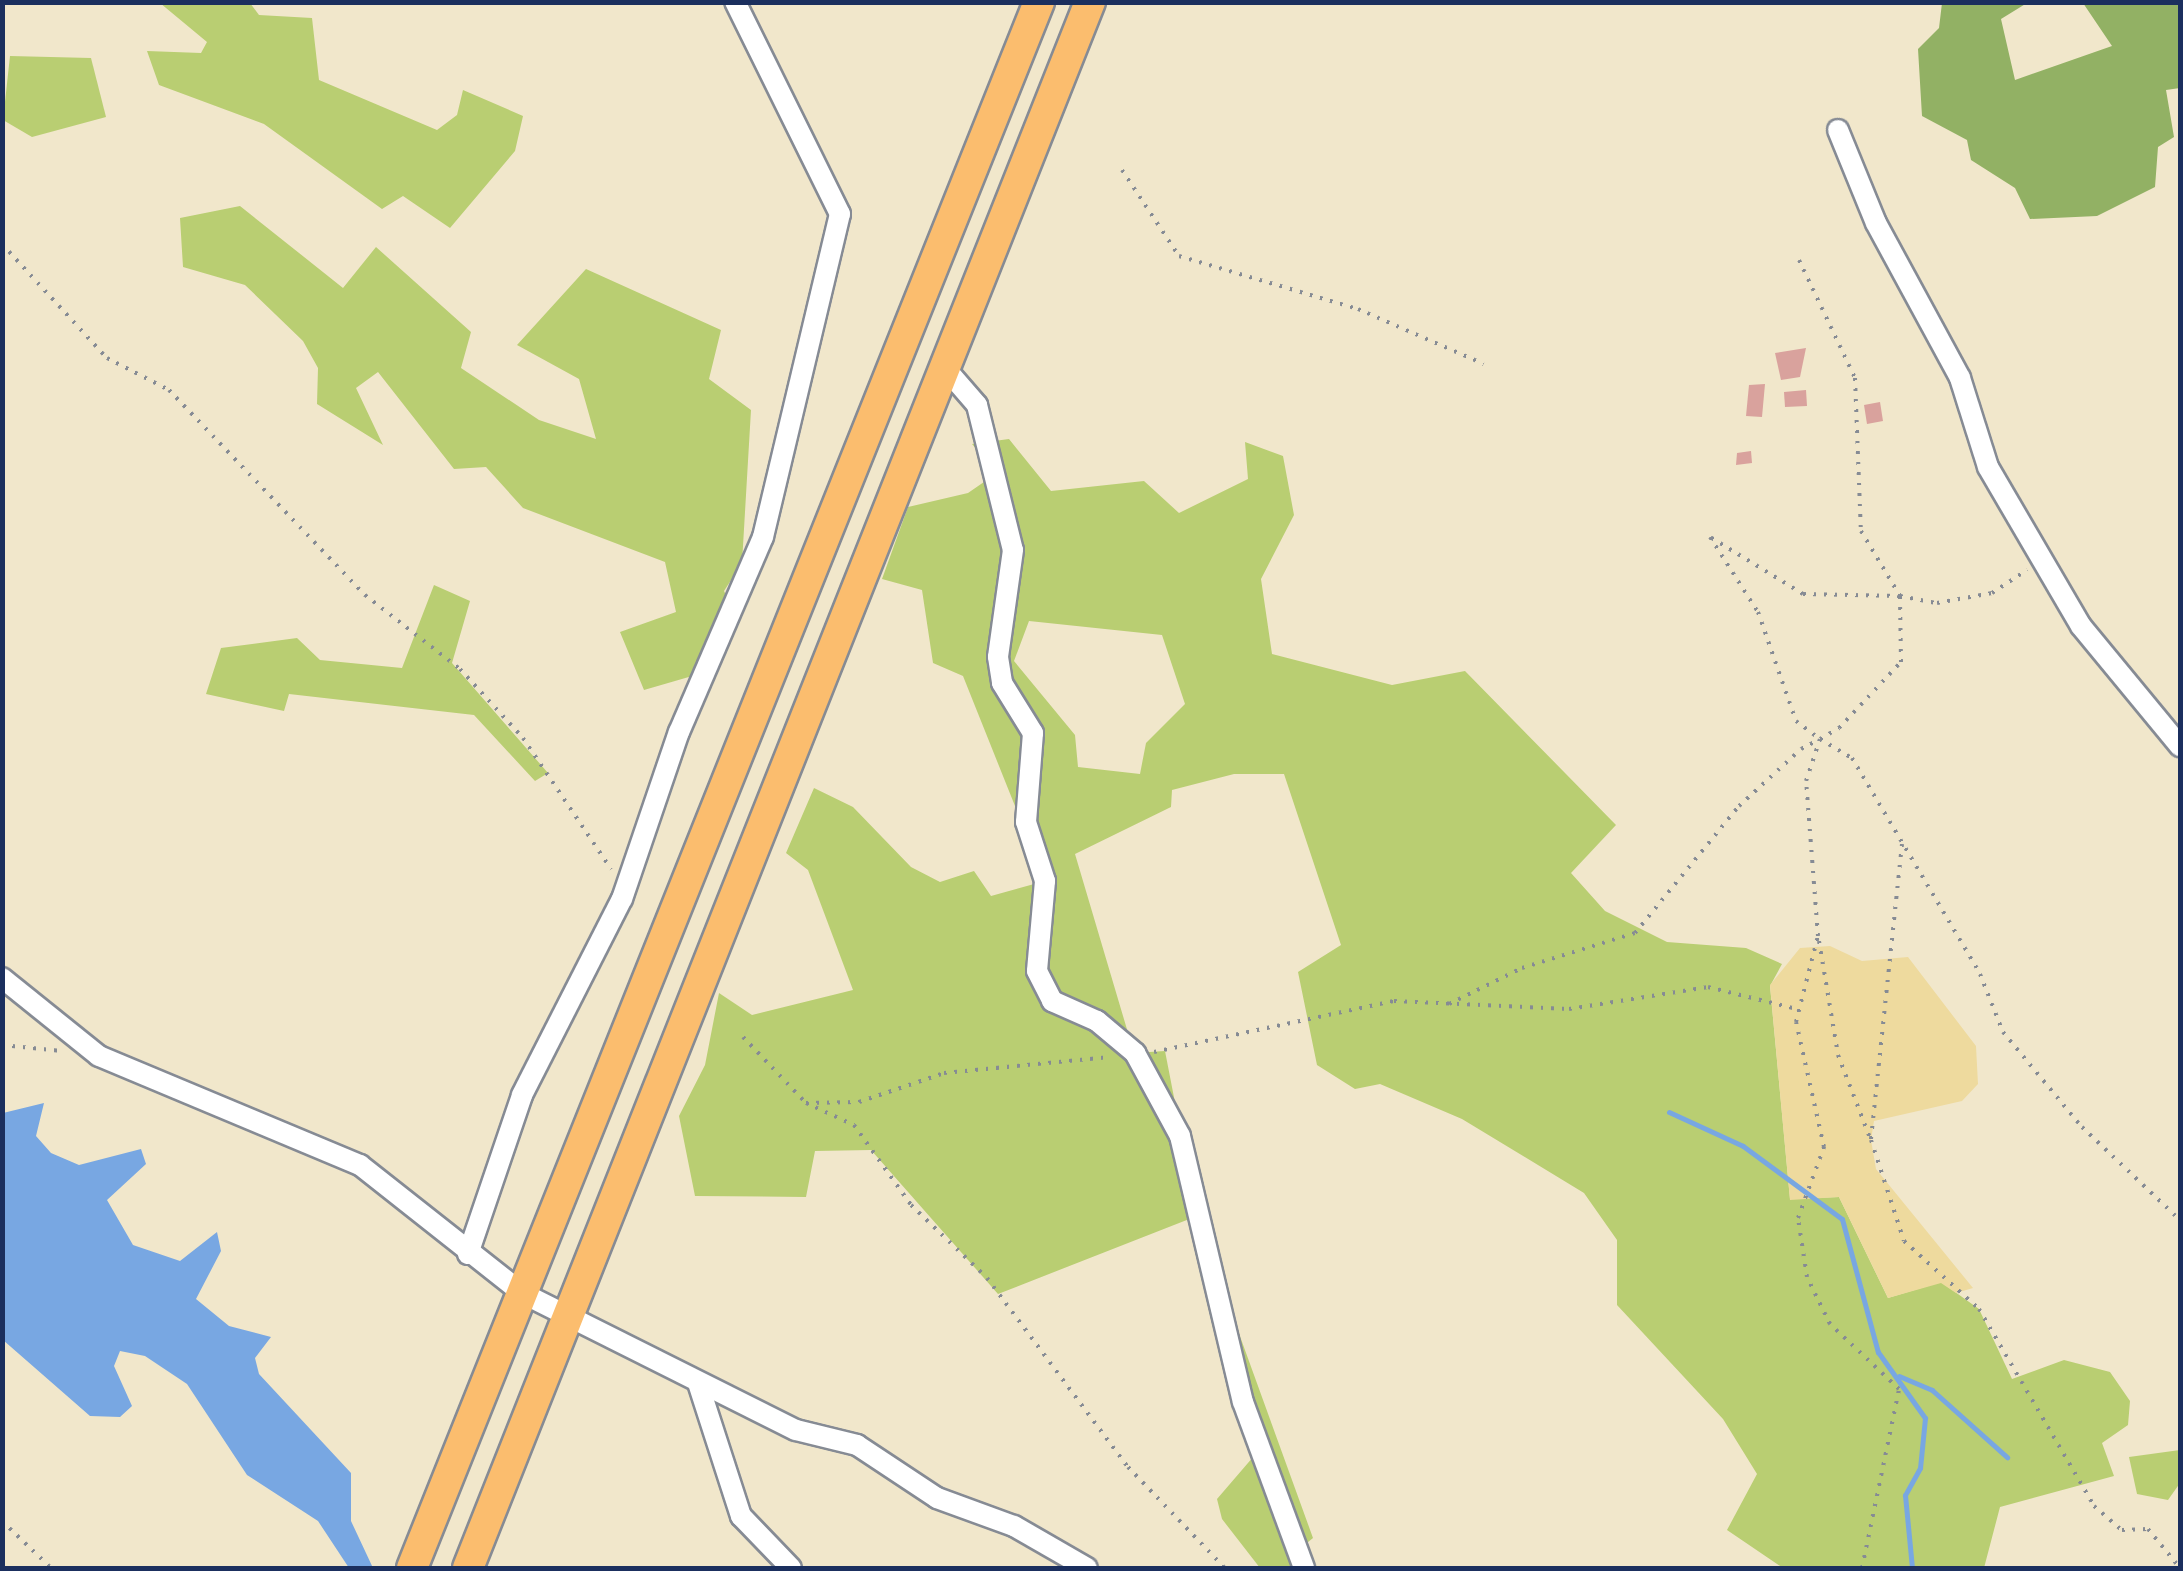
<!DOCTYPE html>
<style>
body{margin:0}
#map{position:relative;width:2183px;height:1571px;overflow:hidden;background:#f1e7cb;font-family:"Indie Flower",sans-serif}
div>[style]{position:absolute}
.green>*{inset:0;background:#b9ce72}
.forest>*{inset:0;background:#92b164}
.sand>*{inset:0;background:#eeda9e}
.water>*{inset:0;background:#78a7e2}
.stream>*{height:5px;margin:-2.5px;padding:0 2.5px;transform-origin:2.5px;border-radius:2.5px;background:#78a7e2}
.building>*{inset:0;background:#d9a29d}
.path>*{height:4px;margin-top:-2px;transform-origin:0;background:repeating-linear-gradient(90deg,#868b94 0 2.5px,transparent 0 10.5px)}
.roads{filter:drop-shadow(2px 0 #868b94) drop-shadow(-2px 0 #868b94) drop-shadow(0 2px #868b94) drop-shadow(0 -2px #868b94)}
.minor>*{height:20px;margin:-10px;padding:0 10px;transform-origin:10px;border-radius:10px;background:#fff}
.highway>*{height:30px;margin:-15px;padding:0 15px;transform-origin:15px;border-radius:15px;background:#fbbd6e}
span{translate:-50% -50%;white-space:nowrap;text-align:center;line-height:1.15;-webkit-text-stroke:8px #fcf5e5;paint-order:stroke}
.frame{position:absolute;inset:0;border:5px solid #1b2f5e;pointer-events:none}
</style>
<div id="map">
<div class="green">
<i style="clip-path:polygon(160px 3px,250px 3px,259px 15px,312px 18px,319px 80px,437px 130px,457px 115px,463px 90px,523px 116px,515px 151px,450px 228px,403px 196px,382px 209px,264px 124px,159px 85px,147px 51px,201px 53px,207px 42px)"></i>
<i style="clip-path:polygon(10px 56px,91px 58px,106px 117px,32px 137px,3px 120px)"></i>
<i style="clip-path:polygon(240px 206px,343px 288px,376px 247px,471px 332px,461px 368px,539px 420px,596px 439px,579px 379px,517px 345px,586px 269px,721px 330px,709px 379px,751px 410px,742px 563px,724px 591px,738px 620px,704px 643px,706px 672px,644px 690px,620px 632px,676px 612px,665px 562px,523px 508px,486px 467px,454px 469px,378px 372px,356px 388px,383px 445px,317px 404px,318px 368px,303px 341px,245px 285px,183px 267px,180px 218px)"></i>
<i style="clip-path:polygon(evenodd,1009px 439px,1051px 491px,1144px 481px,1179px 513px,1248px 479px,1245px 442px,1283px 456px,1294px 515px,1261px 579px,1272px 654px,1392px 685px,1465px 671px,1616px 825px,1571px 873px,1605px 911px,1667px 942px,1746px 948px,1782px 964px,1770px 986px,1790px 1199px,1839px 1197px,1888px 1298px,1941px 1282px,1979px 1309px,2012px 1379px,2064px 1360px,2110px 1372px,2130px 1401px,2128px 1425px,2102px 1443px,2114px 1476px,2000px 1507px,1984px 1568px,1783px 1568px,1727px 1530px,1757px 1474px,1723px 1419px,1617px 1305px,1617px 1240px,1584px 1193px,1462px 1119px,1380px 1084px,1355px 1089px,1317px 1065px,1298px 972px,1341px 945px,1284px 774px,1234px 774px,1172px 790px,1171px 807px,1075px 854px,1134px 1053px,1165px 1051px,1197px 1216px,998px 1294px,871px 1150px,815px 1151px,806px 1197px,695px 1196px,679px 1116px,705px 1065px,719px 993px,752px 1015px,853px 990px,808px 870px,786px 853px,814px 788px,853px 807px,911px 867px,940px 882px,974px 871px,991px 896px,1045px 881px,963px 676px,933px 663px,922px 590px,882px 579px,908px 507px,968px 493px,997px 473px,972px 444px,1009px 439px,1029px 621px,1162px 635px,1185px 704px,1146px 743px,1140px 774px,1078px 767px,1075px 735px,1014px 661px,1029px 621px)"></i>
<i style="clip-path:polygon(434px 585px,470px 601px,452px 663px,548px 773px,535px 781px,474px 715px,289px 694px,284px 711px,206px 694px,221px 648px,297px 638px,320px 660px,402px 668px)"></i>
<i style="clip-path:polygon(1237px 1328px,1313px 1538px,1297px 1551px,1304px 1568px,1260px 1568px,1222px 1519px,1217px 1499px,1260px 1449px,1225px 1330px)"></i>
<i style="clip-path:polygon(2180px 1450px,2180px 1483px,2168px 1500px,2137px 1494px,2129px 1457px)"></i>
</div>
<div class="forest">
<i style="clip-path:polygon(1942px 3px,2027px 3px,2001px 19px,2015px 80px,2112px 46px,2083px 3px,2178px 3px,2180px 88px,2166px 90px,2174px 137px,2158px 147px,2155px 187px,2097px 216px,2030px 219px,2015px 188px,1971px 160px,1967px 140px,1922px 116px,1918px 49px,1939px 28px)"></i>
</div>
<div class="sand">
<i style="clip-path:polygon(1830px 946px,1862px 961px,1908px 957px,1976px 1046px,1978px 1084px,1962px 1101px,1874px 1121px,1871px 1140px,1876px 1169px,1973px 1288px,1956px 1293px,1941px 1283px,1888px 1298px,1839px 1197px,1790px 1200px,1770px 985px,1800px 948px)"></i>
</div>
<div class="water">
<i style="clip-path:polygon(44px 1103px,36px 1136px,51px 1153px,79px 1165px,141px 1149px,146px 1164px,107px 1200px,133px 1245px,180px 1261px,217px 1232px,221px 1251px,196px 1299px,229px 1326px,271px 1337px,255px 1358px,259px 1374px,351px 1473px,351px 1521px,373px 1568px,349px 1568px,318px 1521px,247px 1475px,187px 1384px,145px 1356px,120px 1351px,114px 1366px,132px 1406px,120px 1417px,90px 1416px,3px 1340px,3px 1113px)"></i>
</div>
<div class="stream">
<i style="left:1669px;top:1112px;width:81px;rotate:24.7deg"></i>
<i style="left:1743px;top:1146px;width:123px;rotate:36.4deg"></i>
<i style="left:1842px;top:1219px;width:138px;rotate:74.9deg"></i>
<i style="left:1878px;top:1352px;width:81px;rotate:54.5deg"></i>
<i style="left:1925px;top:1418px;width:50px;rotate:95.7deg"></i>
<i style="left:1920px;top:1468px;width:31px;rotate:119deg"></i>
<i style="left:1905px;top:1495px;width:73px;rotate:84.5deg"></i>
<i style="left:1899px;top:1376px;width:36px;rotate:23deg"></i>
<i style="left:1932px;top:1390px;width:101px;rotate:41.8deg"></i>
</div>
<div class="building">
<i style="clip-path:polygon(1806px 348px,1800px 377px,1781px 380px,1775px 353px)"></i>
<i style="clip-path:polygon(1765px 384px,1762px 417px,1746px 416px,1749px 385px)"></i>
<i style="clip-path:polygon(1806px 390px,1807px 406px,1785px 407px,1784px 392px)"></i>
<i style="clip-path:polygon(1880px 402px,1883px 421px,1867px 424px,1864px 405px)"></i>
<i style="clip-path:polygon(1751px 451px,1752px 463px,1736px 465px,1737px 453px)"></i>
</div>
<div class="path">
<i style="left:1122px;top:170px;width:103px;rotate:56.5deg"></i>
<i style="left:1179px;top:256px;width:187px;rotate:16.5deg"></i>
<i style="left:1358px;top:309px;width:137px;rotate:23.6deg"></i>
<i style="left:2px;top:244px;width:155px;rotate:47.4deg"></i>
<i style="left:107px;top:358px;width:70px;rotate:27.3deg"></i>
<i style="left:169px;top:390px;width:284px;rotate:46.3deg"></i>
<i style="left:365px;top:595px;width:120px;rotate:37.9deg"></i>
<i style="left:460px;top:669px;width:93px;rotate:47.6deg"></i>
<i style="left:523px;top:738px;width:158px;rotate:56.1deg"></i>
<i style="left:1799px;top:260px;width:131px;rotate:64.6deg"></i>
<i style="left:1855px;top:378px;width:153px;rotate:87.8deg"></i>
<i style="left:1861px;top:531px;width:76px;rotate:59deg"></i>
<i style="left:1900px;top:596px;width:38px;rotate:11deg"></i>
<i style="left:1937px;top:603px;width:56px;rotate:-10.3deg"></i>
<i style="left:1992px;top:593px;width:42px;rotate:-33.3deg"></i>
<i style="left:1902px;top:844px;width:298px;rotate:96deg"></i>
<i style="left:1871px;top:1140px;width:106px;rotate:71.9deg"></i>
<i style="left:1904px;top:1241px;width:101px;rotate:42.2deg"></i>
<i style="left:1979px;top:1309px;width:228px;rotate:59.7deg"></i>
<i style="left:2094px;top:1506px;width:37px;rotate:41deg"></i>
<i style="left:2122px;top:1530px;width:26px;rotate:-2deg"></i>
<i style="left:2148px;top:1529px;width:50px;rotate:50.6deg"></i>
<i style="left:1819px;top:941px;width:116px;rotate:80.5deg"></i>
<i style="left:1838px;top:1055px;width:89px;rotate:68.9deg"></i>
<i style="left:1449px;top:1004px;width:81px;rotate:-26.3deg"></i>
<i style="left:1522px;top:968px;width:118px;rotate:-17.2deg"></i>
<i style="left:1635px;top:933px;width:164px;rotate:-50.7deg"></i>
<i style="left:1739px;top:806px;width:84px;rotate:-42.6deg"></i>
<i style="left:1801px;top:749px;width:21px;rotate:-28deg"></i>
<i style="left:1820px;top:739px;width:22px;rotate:-30deg"></i>
<i style="left:1839px;top:728px;width:91px;rotate:-46.8deg"></i>
<i style="left:1901px;top:662px;width:66px;rotate:-90.9deg"></i>
<i style="left:1900px;top:596px;width:97px;rotate:-178.8deg"></i>
<i style="left:1803px;top:594px;width:109px;rotate:-148.5deg"></i>
<i style="left:1710px;top:537px;width:89px;rotate:57.4deg"></i>
<i style="left:1758px;top:612px;width:115px;rotate:70.8deg"></i>
<i style="left:1796px;top:721px;width:30px;rotate:37deg"></i>
<i style="left:743px;top:1037px;width:91px;rotate:46.3deg"></i>
<i style="left:806px;top:1103px;width:53px;rotate:24.6deg"></i>
<i style="left:854px;top:1125px;width:98px;rotate:54.5deg"></i>
<i style="left:911px;top:1205px;width:105px;rotate:43.8deg"></i>
<i style="left:987px;top:1278px;width:236px;rotate:53.3deg"></i>
<i style="left:1128px;top:1467px;width:140px;rotate:46.2deg"></i>
<i style="left:2px;top:1045px;width:60px;rotate:5.7deg"></i>
<i style="left:1154px;top:1052px;width:245px;rotate:-12deg"></i>
<i style="left:1394px;top:1001px;width:175px;rotate:2.6deg"></i>
<i style="left:1569px;top:1009px;width:141px;rotate:-9deg"></i>
<i style="left:1708px;top:987px;width:92px;rotate:13.9deg"></i>
<i style="left:806px;top:1103px;width:53px;rotate:-1.1deg"></i>
<i style="left:859px;top:1102px;width:90px;rotate:-18.8deg"></i>
<i style="left:944px;top:1073px;width:167px;rotate:-5.5deg"></i>
<i style="left:2px;top:1521px;width:68px;rotate:43.8deg"></i>
<i style="left:1862px;top:1568px;width:183px;rotate:-78.3deg"></i>
<i style="left:1899px;top:1389px;width:95px;rotate:-136.7deg"></i>
<i style="left:1830px;top:1324px;width:52px;rotate:-116.1deg"></i>
<i style="left:1807px;top:1277px;width:60px;rotate:-98.7deg"></i>
<i style="left:1798px;top:1218px;width:76px;rotate:-69.9deg"></i>
<i style="left:1824px;top:1147px;width:128px;rotate:-102.6deg"></i>
<i style="left:1796px;top:1022px;width:89px;rotate:-75.7deg"></i>
<i style="left:1818px;top:936px;width:155px;rotate:-94.4deg"></i>
<i style="left:1806px;top:781px;width:44px;rotate:-71.6deg"></i>
<i style="left:1820px;top:739px;width:37px;rotate:31deg"></i>
<i style="left:1852px;top:758px;width:251px;rotate:59.3deg"></i>
<i style="left:1980px;top:974px;width:62px;rotate:68.4deg"></i>
<i style="left:2003px;top:1032px;width:124px;rotate:50.3deg"></i>
<i style="left:2082px;top:1127px;width:135px;rotate:43.5deg"></i>
</div>
<div class="roads">
<div class="minor">
<i style="left:1838px;top:130px;width:100px;rotate:67.8deg"></i>
<i style="left:1876px;top:223px;width:176px;rotate:61.5deg"></i>
<i style="left:1960px;top:378px;width:93px;rotate:72.5deg"></i>
<i style="left:1988px;top:467px;width:184px;rotate:59.7deg"></i>
<i style="left:2081px;top:626px;width:156px;rotate:50.5deg"></i>
<i style="left:945px;top:368px;width:49px;rotate:49.1deg"></i>
<i style="left:977px;top:405px;width:149px;rotate:76.1deg"></i>
<i style="left:1013px;top:550px;width:108px;rotate:98deg"></i>
<i style="left:998px;top:657px;width:26px;rotate:81deg"></i>
<i style="left:1002px;top:683px;width:59px;rotate:58.2deg"></i>
<i style="left:1033px;top:733px;width:89px;rotate:94.5deg"></i>
<i style="left:1026px;top:822px;width:62px;rotate:72.1deg"></i>
<i style="left:1045px;top:881px;width:90px;rotate:95.1deg"></i>
<i style="left:1037px;top:971px;width:34px;rotate:63deg"></i>
<i style="left:1052px;top:1001px;width:49px;rotate:24deg"></i>
<i style="left:1097px;top:1021px;width:50px;rotate:40.1deg"></i>
<i style="left:1135px;top:1053px;width:94px;rotate:61.5deg"></i>
<i style="left:1180px;top:1136px;width:273px;rotate:76.7deg"></i>
<i style="left:1243px;top:1402px;width:177px;rotate:69.8deg"></i>
<i style="left:2px;top:978px;width:124px;rotate:38.8deg"></i>
<i style="left:99px;top:1056px;width:283px;rotate:22.7deg"></i>
<i style="left:360px;top:1165px;width:206px;rotate:38.3deg"></i>
<i style="left:522px;top:1293px;width:306px;rotate:26.6deg"></i>
<i style="left:796px;top:1430px;width:63px;rotate:13.8deg"></i>
<i style="left:857px;top:1445px;width:96px;rotate:33.5deg"></i>
<i style="left:937px;top:1498px;width:82px;rotate:20deg"></i>
<i style="left:1014px;top:1526px;width:84px;rotate:29.9deg"></i>
<i style="left:468px;top:1254px;width:168px;rotate:-71.2deg"></i>
<i style="left:522px;top:1095px;width:220px;rotate:-63deg"></i>
<i style="left:622px;top:899px;width:176px;rotate:-71.2deg"></i>
<i style="left:679px;top:732px;width:212px;rotate:-66.7deg"></i>
<i style="left:763px;top:537px;width:332px;rotate:-76.6deg"></i>
<i style="left:840px;top:214px;width:237px;rotate:-116.3deg"></i>
<i style="left:698px;top:1383px;width:140px;rotate:72.1deg"></i>
<i style="left:741px;top:1516px;width:72px;rotate:46.1deg"></i>
</div>
<div class="highway">
<i style="left:412px;top:1568px;width:1687px;rotate:-68.18deg"></i>
<i style="left:468px;top:1568px;width:1685px;rotate:-68.34deg"></i>
</div>
</div>
<div class="frame"></div>
</div>
